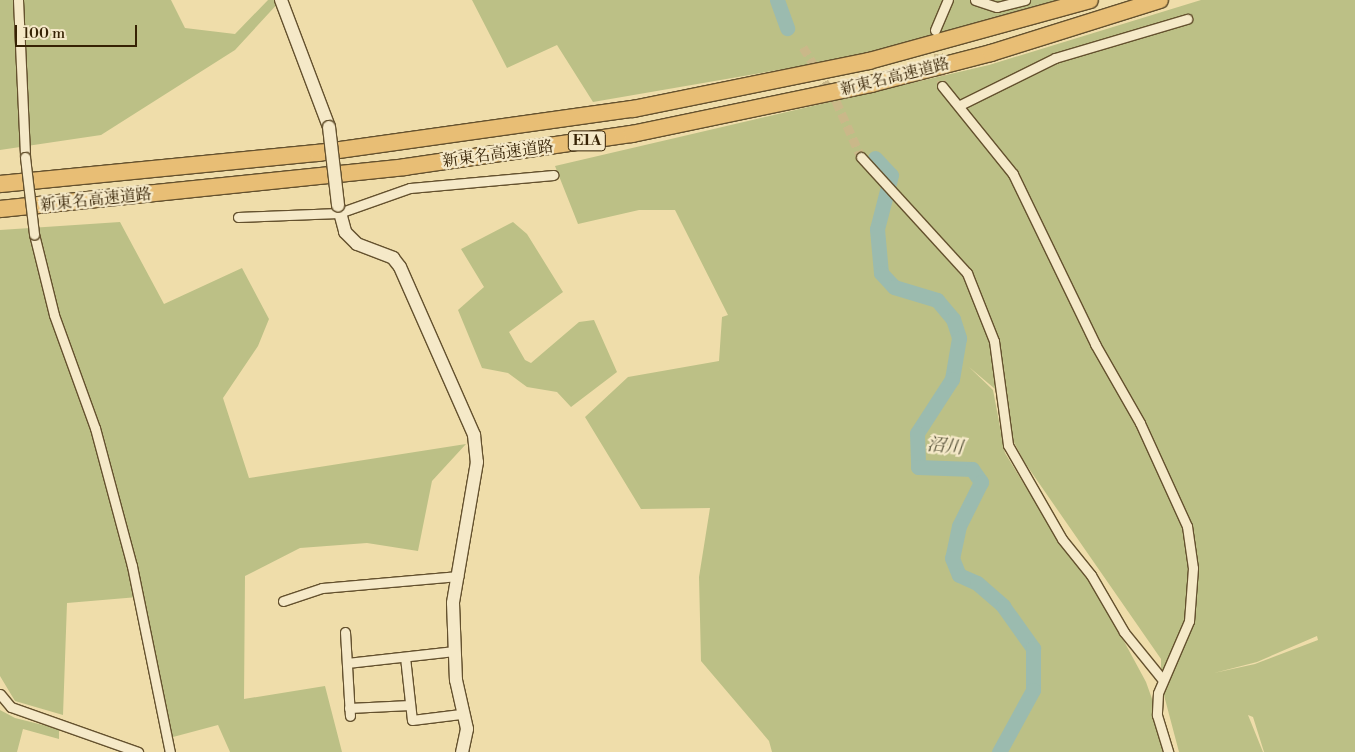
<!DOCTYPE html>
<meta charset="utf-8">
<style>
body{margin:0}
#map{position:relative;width:1355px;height:752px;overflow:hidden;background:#efddaa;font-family:"Libre Bodoni","Noto Serif JP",serif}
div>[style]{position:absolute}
.green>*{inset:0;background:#bcc086}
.river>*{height:15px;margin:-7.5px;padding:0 7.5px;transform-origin:7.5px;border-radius:7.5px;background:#9bbbaf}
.street-tunnel>*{height:9px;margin-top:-4.5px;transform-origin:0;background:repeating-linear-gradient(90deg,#cab889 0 9px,transparent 0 13.5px)}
.roads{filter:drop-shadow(1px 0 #64512e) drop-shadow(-1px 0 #64512e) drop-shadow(0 1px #64512e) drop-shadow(0 -1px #64512e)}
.street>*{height:9px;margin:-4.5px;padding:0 4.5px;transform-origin:4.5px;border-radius:4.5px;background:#f5e9c8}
.secondary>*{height:12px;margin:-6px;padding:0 6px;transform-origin:6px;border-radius:6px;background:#f5e9c8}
.highway>*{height:16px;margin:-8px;padding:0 8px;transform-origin:8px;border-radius:8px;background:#e8be75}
.bridges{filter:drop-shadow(1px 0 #64512e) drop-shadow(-1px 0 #64512e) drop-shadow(0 1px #64512e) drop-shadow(0 -1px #64512e)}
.street-bridge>*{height:9px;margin:-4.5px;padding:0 4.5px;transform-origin:4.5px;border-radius:4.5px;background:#f5e9c8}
.secondary-bridge>*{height:12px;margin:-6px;padding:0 6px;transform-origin:6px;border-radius:6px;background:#f5e9c8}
span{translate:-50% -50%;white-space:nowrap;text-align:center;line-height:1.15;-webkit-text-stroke:4.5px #f5e9c8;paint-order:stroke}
.shield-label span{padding:1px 4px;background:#f5e9c8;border:1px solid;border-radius:4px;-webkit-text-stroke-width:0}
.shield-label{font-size:15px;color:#362204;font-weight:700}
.street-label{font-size:16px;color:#362204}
.water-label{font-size:18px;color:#545037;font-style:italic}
.scale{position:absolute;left:15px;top:25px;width:122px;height:22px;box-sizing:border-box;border:2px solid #362204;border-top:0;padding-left:6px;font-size:15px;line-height:18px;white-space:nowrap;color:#362204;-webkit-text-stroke:4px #f5e9c8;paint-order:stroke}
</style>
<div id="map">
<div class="green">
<i style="clip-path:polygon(0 0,171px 0,185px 28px,235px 34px,268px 0,281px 0,235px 50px,101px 135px,0 150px)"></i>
<i style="clip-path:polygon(472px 0,1058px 0,882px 52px,593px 102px,557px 45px,507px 68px)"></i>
<i style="clip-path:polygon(evenodd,1201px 0,1355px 0,1355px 752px,1264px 752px,1253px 717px,1248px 715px,1263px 752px,1179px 752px,1161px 684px,1161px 659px,1025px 463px,1009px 433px,1001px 394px,969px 367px,993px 390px,1005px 453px,1061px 544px,1092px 582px,1146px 682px,1171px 752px,772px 752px,769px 741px,701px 661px,699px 577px,710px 508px,641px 509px,585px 417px,628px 377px,719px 361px,722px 317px,728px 315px,675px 210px,639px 210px,578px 224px,555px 166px,989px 65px,1201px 0,1317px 636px,1318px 640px,1255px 664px,1214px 673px,1257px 662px,1317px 636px)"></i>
<i style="clip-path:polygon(120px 222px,164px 304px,242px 268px,269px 319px,258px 346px,223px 398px,249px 478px,466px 444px,432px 481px,418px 551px,367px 543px,300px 548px,245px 576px,244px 699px,325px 686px,342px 752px,230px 752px,218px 725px,173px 737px,167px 729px,138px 597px,67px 603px,63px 715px,15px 701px,0 676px,0 230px)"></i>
<i style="clip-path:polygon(513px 222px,527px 234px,563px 292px,509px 332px,525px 360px,531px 363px,579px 322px,594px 320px,617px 372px,571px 407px,557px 392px,527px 387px,508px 373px,482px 368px,458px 310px,484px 287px,461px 249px)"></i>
<i style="clip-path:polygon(0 710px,15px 718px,59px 729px,59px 739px,23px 729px,17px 752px,0 752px)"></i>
</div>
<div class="river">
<i style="left:777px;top:0;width:30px;rotate:70deg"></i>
<i style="left:875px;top:158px;width:23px;rotate:47deg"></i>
<i style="left:891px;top:175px;width:56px;rotate:104.5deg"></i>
<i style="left:877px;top:229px;width:44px;rotate:84.8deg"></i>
<i style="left:881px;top:273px;width:19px;rotate:47deg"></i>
<i style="left:894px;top:287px;width:45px;rotate:16.8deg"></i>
<i style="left:937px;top:300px;width:25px;rotate:50deg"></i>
<i style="left:953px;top:319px;width:20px;rotate:72deg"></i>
<i style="left:959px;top:338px;width:42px;rotate:99.7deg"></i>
<i style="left:952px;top:379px;width:64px;rotate:122.9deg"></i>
<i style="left:917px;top:433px;width:34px;rotate:88deg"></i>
<i style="left:918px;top:467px;width:54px;rotate:2.1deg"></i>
<i style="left:972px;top:469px;width:16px;rotate:55deg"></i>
<i style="left:981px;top:482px;width:49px;rotate:116.6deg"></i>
<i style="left:959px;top:526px;width:33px;rotate:102deg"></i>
<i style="left:952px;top:558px;width:18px;rotate:68deg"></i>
<i style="left:959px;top:575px;width:20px;rotate:24deg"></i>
<i style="left:977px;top:583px;width:35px;rotate:41deg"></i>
<i style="left:1003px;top:606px;width:52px;rotate:54.5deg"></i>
<i style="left:1033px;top:648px;width:42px;rotate:90deg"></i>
<i style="left:1033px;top:690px;width:71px;rotate:118.7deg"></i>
</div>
<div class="street-tunnel">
<i style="left:937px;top:40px;width:46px;rotate:83.8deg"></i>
<i style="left:803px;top:47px;width:63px;rotate:58.6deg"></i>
<i style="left:836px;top:101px;width:61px;rotate:65.9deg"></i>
</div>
<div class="roads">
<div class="street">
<i style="left:18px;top:0;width:157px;rotate:87.4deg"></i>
<i style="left:975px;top:0;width:23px;rotate:18deg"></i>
<i style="left:997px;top:7px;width:29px;rotate:-14deg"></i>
<i style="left:935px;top:30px;width:33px;rotate:-67deg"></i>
<i style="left:942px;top:86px;width:113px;rotate:51.1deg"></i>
<i style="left:1013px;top:174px;width:189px;rotate:64.2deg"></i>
<i style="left:1095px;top:344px;width:91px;rotate:60.3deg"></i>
<i style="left:1140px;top:423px;width:113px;rotate:65.5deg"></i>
<i style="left:1187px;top:526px;width:42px;rotate:81.9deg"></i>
<i style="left:1193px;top:568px;width:53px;rotate:94.3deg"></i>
<i style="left:1189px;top:621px;width:78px;rotate:113.3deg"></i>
<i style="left:1158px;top:693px;width:22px;rotate:93deg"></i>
<i style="left:1157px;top:715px;width:39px;rotate:73deg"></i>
<i style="left:960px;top:105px;width:106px;rotate:-26.3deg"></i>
<i style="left:1055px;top:58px;width:138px;rotate:-16.5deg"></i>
<i style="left:861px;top:157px;width:157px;rotate:47.6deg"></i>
<i style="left:967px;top:273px;width:73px;rotate:68.3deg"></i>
<i style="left:994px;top:341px;width:105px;rotate:82.3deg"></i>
<i style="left:1008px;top:445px;width:108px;rotate:60.1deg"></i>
<i style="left:1062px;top:539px;width:46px;rotate:51.1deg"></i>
<i style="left:1091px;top:575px;width:66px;rotate:59.9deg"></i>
<i style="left:1124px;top:632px;width:60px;rotate:51deg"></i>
<i style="left:238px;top:217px;width:101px;rotate:-2.3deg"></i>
<i style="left:339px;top:213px;width:75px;rotate:-19.4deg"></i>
<i style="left:410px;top:188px;width:144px;rotate:-5.2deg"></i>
<i style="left:34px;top:234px;width:83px;rotate:76.1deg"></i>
<i style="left:54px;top:315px;width:120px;rotate:70.1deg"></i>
<i style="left:95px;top:428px;width:143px;rotate:75deg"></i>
<i style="left:132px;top:566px;width:190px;rotate:78.5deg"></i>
<i style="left:283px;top:601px;width:41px;rotate:-18.4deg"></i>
<i style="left:322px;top:588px;width:137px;rotate:-5deg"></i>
<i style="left:345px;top:632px;width:84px;rotate:86.6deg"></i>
<i style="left:405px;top:657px;width:63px;rotate:83.7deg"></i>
<i style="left:412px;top:720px;width:49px;rotate:-7deg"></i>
<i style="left:347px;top:663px;width:108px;rotate:-6.4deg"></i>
<i style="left:0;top:694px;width:17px;rotate:50deg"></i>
<i style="left:11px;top:707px;width:135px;rotate:19.5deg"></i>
<i style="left:349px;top:708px;width:61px;rotate:-2.8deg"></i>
</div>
<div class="secondary">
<i style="left:281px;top:0;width:136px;rotate:69.3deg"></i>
<i style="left:338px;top:205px;width:28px;rotate:75deg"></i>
<i style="left:345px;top:232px;width:17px;rotate:45deg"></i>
<i style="left:357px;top:244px;width:39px;rotate:21deg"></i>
<i style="left:393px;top:258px;width:11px;rotate:52deg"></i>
<i style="left:400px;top:267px;width:184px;rotate:66.2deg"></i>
<i style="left:474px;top:435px;width:27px;rotate:84deg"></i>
<i style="left:477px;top:462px;width:143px;rotate:99.7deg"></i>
<i style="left:453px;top:603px;width:77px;rotate:87.8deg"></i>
<i style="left:456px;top:680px;width:50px;rotate:77.3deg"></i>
<i style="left:467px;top:729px;width:24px;rotate:102deg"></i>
</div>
<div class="highway">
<i style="left:0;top:184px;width:320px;rotate:-5.6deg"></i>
<i style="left:318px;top:153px;width:318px;rotate:-8deg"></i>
<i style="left:633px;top:109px;width:241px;rotate:-11.5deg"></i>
<i style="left:869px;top:61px;width:229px;rotate:-15.4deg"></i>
<i style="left:0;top:209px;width:407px;rotate:-5.9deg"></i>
<i style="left:405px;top:167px;width:229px;rotate:-8.3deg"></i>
<i style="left:632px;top:134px;width:244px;rotate:-11.8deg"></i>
<i style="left:871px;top:84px;width:124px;rotate:-14.5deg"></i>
<i style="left:991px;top:53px;width:177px;rotate:-17.4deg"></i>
</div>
</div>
<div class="bridges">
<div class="street-bridge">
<i style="left:25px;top:157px;width:78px;rotate:83.3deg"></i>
</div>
<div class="secondary-bridge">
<i style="left:329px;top:127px;width:79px;rotate:83.4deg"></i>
</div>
</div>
<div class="shield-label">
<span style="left:587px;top:141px">E1A</span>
</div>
<div class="street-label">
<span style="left:895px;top:77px;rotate:-14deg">新東名高速道路</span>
<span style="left:498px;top:154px;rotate:-8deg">新東名高速道路</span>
<span style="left:96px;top:200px;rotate:-6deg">新東名高速道路</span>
</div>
<div class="water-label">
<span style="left:945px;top:447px;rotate:6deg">沼川</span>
</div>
<div class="scale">100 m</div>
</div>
